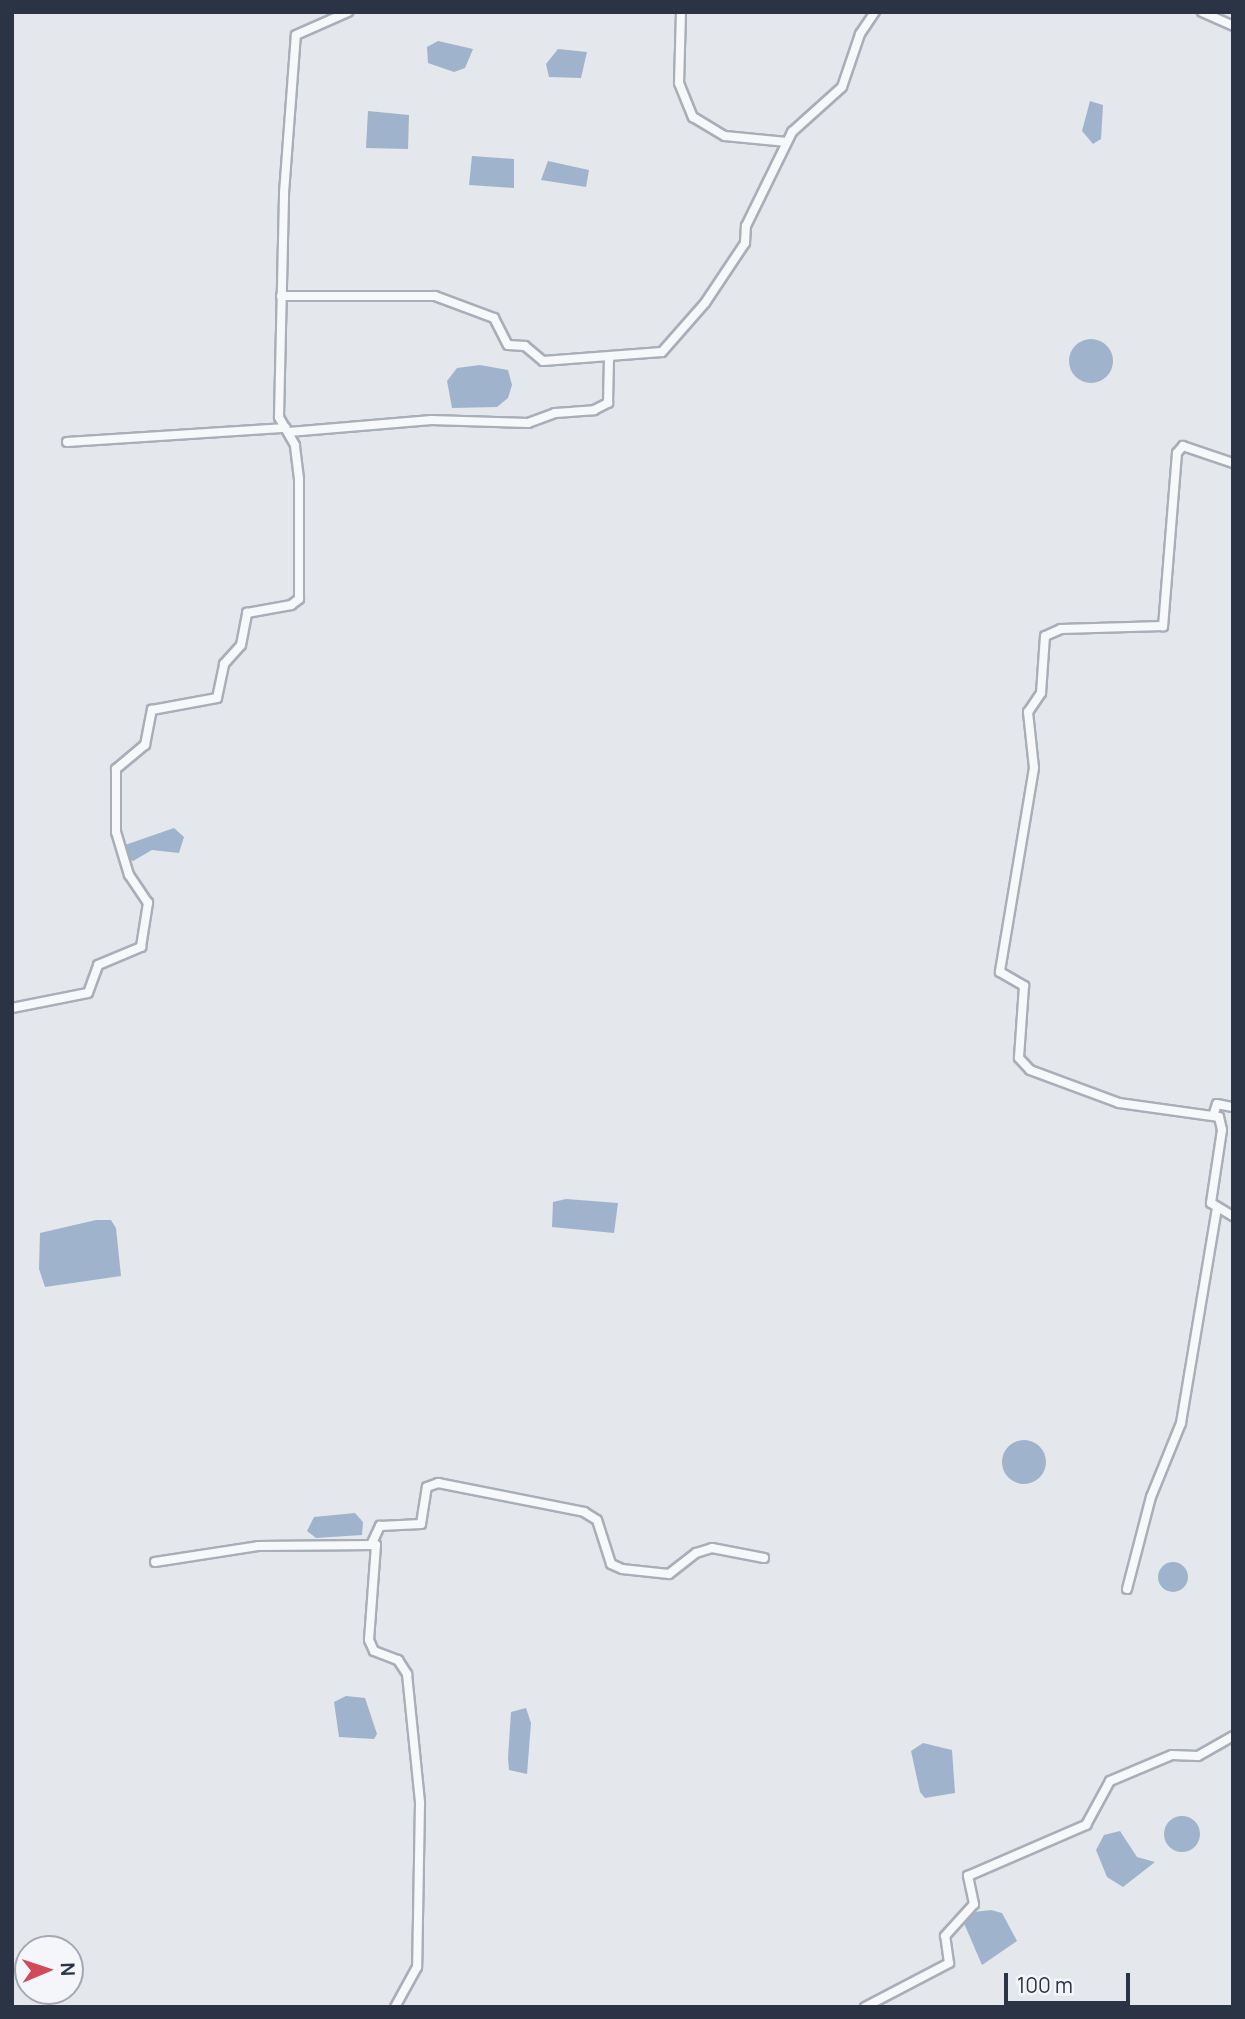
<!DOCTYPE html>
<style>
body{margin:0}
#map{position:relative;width:1245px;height:2019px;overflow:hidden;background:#e4e7ec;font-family:Manrope,sans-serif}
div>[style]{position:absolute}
.water>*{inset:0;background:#9fb4cc}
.round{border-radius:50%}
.roads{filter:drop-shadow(2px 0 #a9aeb7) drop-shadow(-2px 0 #a9aeb7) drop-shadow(0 2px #a9aeb7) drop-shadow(0 -2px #a9aeb7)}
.street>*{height:8px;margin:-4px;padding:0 4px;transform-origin:4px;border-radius:4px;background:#f7f8fa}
span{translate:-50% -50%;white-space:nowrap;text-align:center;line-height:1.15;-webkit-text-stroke:5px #f4f6f9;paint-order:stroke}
.frame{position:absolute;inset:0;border:14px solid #2b3445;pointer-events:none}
.north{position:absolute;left:14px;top:1935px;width:70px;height:70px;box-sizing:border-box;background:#f4f6f9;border:2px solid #a4a8b1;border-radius:50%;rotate:88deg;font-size:19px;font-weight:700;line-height:28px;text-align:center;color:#2b3445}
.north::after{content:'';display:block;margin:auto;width:24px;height:32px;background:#d1495b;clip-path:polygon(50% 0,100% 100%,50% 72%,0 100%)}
.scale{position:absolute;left:1004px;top:1973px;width:126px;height:32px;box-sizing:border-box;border:4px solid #2b3445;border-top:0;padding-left:9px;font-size:21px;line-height:24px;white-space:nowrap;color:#2b3445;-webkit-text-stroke:5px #f4f6f9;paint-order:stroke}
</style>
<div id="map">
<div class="water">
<i style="clip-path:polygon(438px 41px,473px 49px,465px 68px,454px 72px,428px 63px,427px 47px)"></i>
<i style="clip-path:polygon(558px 49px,587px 52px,581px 78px,549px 77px,546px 64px)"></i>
<i style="clip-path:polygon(1090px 101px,1103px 105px,1101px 139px,1093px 144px,1082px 131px)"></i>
<i style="clip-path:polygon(368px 111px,409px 115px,408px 149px,366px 148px)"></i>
<i style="clip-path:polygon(472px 156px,514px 159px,514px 188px,469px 185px)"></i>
<i style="clip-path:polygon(548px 161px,589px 170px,586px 187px,541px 180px)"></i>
<i class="round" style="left:1069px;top:339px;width:44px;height:44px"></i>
<i style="clip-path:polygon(480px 365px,508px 370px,512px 385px,508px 398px,497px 407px,452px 408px,447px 381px,457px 368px)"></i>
<i style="clip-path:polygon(174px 828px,184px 837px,179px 853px,152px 850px,133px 861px,126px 858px,125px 845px)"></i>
<i style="clip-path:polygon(566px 1199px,618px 1203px,614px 1233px,552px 1227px,553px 1202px)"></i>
<i style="clip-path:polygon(96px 1220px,111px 1220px,116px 1228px,121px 1276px,45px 1287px,39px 1269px,40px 1233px)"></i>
<i class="round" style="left:1002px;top:1440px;width:44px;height:44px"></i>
<i style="clip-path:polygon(355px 1513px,363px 1522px,362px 1535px,316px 1538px,307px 1531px,314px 1517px)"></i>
<i class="round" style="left:1158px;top:1562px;width:30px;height:30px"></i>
<i style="clip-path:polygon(346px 1696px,365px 1698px,377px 1734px,374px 1739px,339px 1737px,334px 1702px)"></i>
<i style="clip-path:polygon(526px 1708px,531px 1723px,527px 1774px,509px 1770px,508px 1758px,511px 1712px)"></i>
<i style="clip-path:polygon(923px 1743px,952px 1750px,955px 1793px,925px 1798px,920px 1792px,911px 1751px)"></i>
<i class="round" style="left:1164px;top:1816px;width:36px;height:36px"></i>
<i style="clip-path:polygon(1120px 1831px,1137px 1857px,1155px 1862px,1123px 1887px,1107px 1877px,1096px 1850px,1104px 1835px)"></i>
<i style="clip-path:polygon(991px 1910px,1002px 1913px,1017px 1941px,982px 1965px,963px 1921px,974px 1912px)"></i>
</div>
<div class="roads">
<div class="street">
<i style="left:681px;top:12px;width:71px;rotate:91.6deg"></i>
<i style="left:679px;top:83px;width:37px;rotate:68deg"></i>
<i style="left:693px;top:117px;width:37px;rotate:31deg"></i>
<i style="left:725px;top:136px;width:62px;rotate:5.5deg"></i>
<i style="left:1202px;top:12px;width:34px;rotate:24deg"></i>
<i style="left:281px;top:296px;width:154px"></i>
<i style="left:435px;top:296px;width:63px;rotate:20.4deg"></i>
<i style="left:494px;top:318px;width:30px;rotate:63deg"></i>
<i style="left:508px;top:345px;width:17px;rotate:3deg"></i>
<i style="left:525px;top:346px;width:23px;rotate:40deg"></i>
<i style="left:543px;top:361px;width:119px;rotate:-4.3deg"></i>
<i style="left:662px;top:352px;width:65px;rotate:-48.7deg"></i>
<i style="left:705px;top:303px;width:72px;rotate:-56.3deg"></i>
<i style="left:745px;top:243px;width:17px;rotate:-87deg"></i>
<i style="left:746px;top:226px;width:105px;rotate:-63.9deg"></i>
<i style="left:792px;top:132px;width:67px;rotate:-42deg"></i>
<i style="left:842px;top:87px;width:56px;rotate:-71.2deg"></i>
<i style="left:860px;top:34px;width:27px;rotate:-56deg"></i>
<i style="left:289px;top:432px;width:143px;rotate:-4.8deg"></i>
<i style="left:431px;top:420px;width:97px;rotate:1.8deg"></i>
<i style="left:528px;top:423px;width:29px;rotate:-20deg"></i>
<i style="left:555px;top:413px;width:39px;rotate:-4deg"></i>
<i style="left:594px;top:410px;width:16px;rotate:-27deg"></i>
<i style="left:608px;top:403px;width:44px;rotate:-88.7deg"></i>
<i style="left:67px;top:442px;width:219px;rotate:-3.7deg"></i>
<i style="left:1233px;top:463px;width:53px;rotate:-161.2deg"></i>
<i style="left:1183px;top:446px;width:9px;rotate:131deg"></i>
<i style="left:1177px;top:453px;width:174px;rotate:94.6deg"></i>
<i style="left:1163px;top:626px;width:102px;rotate:178.3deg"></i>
<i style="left:1061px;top:629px;width:17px;rotate:156deg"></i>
<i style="left:1045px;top:636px;width:57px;rotate:94deg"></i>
<i style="left:1041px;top:693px;width:23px;rotate:124deg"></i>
<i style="left:1028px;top:712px;width:56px;rotate:83.9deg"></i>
<i style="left:1034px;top:768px;width:207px;rotate:99.5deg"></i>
<i style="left:1000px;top:972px;width:28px;rotate:30deg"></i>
<i style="left:1024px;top:986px;width:72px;rotate:94deg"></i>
<i style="left:1019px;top:1058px;width:16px;rotate:47deg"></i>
<i style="left:1030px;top:1070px;width:95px;rotate:20.3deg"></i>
<i style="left:1119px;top:1103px;width:101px;rotate:8deg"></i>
<i style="left:1219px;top:1117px;width:13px;rotate:77deg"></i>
<i style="left:1222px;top:1130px;width:74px;rotate:98.6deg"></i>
<i style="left:1211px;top:1203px;width:26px;rotate:31deg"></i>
<i style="left:12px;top:1008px;width:77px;rotate:-11.2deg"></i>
<i style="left:88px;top:993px;width:30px;rotate:-70deg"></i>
<i style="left:98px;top:965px;width:47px;rotate:-22.7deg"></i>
<i style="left:141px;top:947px;width:45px;rotate:-81deg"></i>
<i style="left:148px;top:903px;width:34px;rotate:-124deg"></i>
<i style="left:129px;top:875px;width:45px;rotate:-106.8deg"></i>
<i style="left:116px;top:832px;width:63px;rotate:-90deg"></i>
<i style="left:116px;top:769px;width:38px;rotate:-40deg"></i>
<i style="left:145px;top:745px;width:36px;rotate:-79deg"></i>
<i style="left:152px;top:710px;width:66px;rotate:-10.5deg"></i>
<i style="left:217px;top:698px;width:35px;rotate:-78deg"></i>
<i style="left:224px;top:664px;width:25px;rotate:-48deg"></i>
<i style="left:241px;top:645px;width:33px;rotate:-79deg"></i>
<i style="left:247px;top:613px;width:45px;rotate:-10.3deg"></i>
<i style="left:291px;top:605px;width:10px;rotate:-37deg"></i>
<i style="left:299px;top:599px;width:120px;rotate:-90deg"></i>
<i style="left:299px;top:479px;width:34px;rotate:-97deg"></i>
<i style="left:295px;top:445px;width:32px;rotate:-120deg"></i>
<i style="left:279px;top:417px;width:224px;rotate:-88.7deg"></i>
<i style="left:284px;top:193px;width:158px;rotate:-85.7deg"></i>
<i style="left:296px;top:35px;width:57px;rotate:-23.9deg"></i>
<i style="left:1214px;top:1113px;width:9px;rotate:-72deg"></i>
<i style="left:1217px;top:1104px;width:16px;rotate:11deg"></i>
<i style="left:372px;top:1543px;width:19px;rotate:-65deg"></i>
<i style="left:380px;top:1526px;width:41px;rotate:-2.8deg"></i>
<i style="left:421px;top:1524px;width:37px;rotate:-81deg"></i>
<i style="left:427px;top:1487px;width:12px;rotate:-20deg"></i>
<i style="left:438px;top:1483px;width:149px;rotate:11.2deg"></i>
<i style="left:584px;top:1512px;width:15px;rotate:32deg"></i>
<i style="left:597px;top:1520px;width:46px;rotate:72.3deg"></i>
<i style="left:611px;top:1564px;width:12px;rotate:24deg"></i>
<i style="left:622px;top:1569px;width:47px;rotate:6.1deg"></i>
<i style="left:669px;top:1574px;width:34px;rotate:-38deg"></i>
<i style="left:696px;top:1553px;width:17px;rotate:-17deg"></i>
<i style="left:712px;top:1548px;width:53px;rotate:10.9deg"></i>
<i style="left:155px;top:1562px;width:104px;rotate:-8.8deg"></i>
<i style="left:258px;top:1546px;width:118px;rotate:-0.5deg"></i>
<i style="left:376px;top:1545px;width:95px;rotate:94.2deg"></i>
<i style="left:369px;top:1640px;width:12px;rotate:66deg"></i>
<i style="left:374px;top:1651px;width:26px;rotate:21deg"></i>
<i style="left:398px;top:1660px;width:17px;rotate:57deg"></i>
<i style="left:407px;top:1674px;width:130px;rotate:84.2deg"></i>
<i style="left:420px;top:1803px;width:164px;rotate:91deg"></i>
<i style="left:417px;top:1967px;width:46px;rotate:118.8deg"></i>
<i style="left:1127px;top:1589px;width:95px;rotate:-75.4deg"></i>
<i style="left:1151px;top:1497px;width:80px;rotate:-67.9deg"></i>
<i style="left:1181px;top:1423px;width:217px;rotate:-80.5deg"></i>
<i style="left:865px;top:2007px;width:95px;rotate:-27.6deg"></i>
<i style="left:949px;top:1963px;width:27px;rotate:-98deg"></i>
<i style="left:945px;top:1936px;width:43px;rotate:-47.8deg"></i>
<i style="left:974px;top:1904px;width:29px;rotate:-102deg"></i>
<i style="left:968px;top:1876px;width:129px;rotate:-23.4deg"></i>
<i style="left:1086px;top:1825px;width:50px;rotate:-61.4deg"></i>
<i style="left:1110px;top:1781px;width:67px;rotate:-22.8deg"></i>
<i style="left:1172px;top:1755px;width:26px;rotate:2deg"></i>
<i style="left:1198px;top:1756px;width:40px;rotate:-29.7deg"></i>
</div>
</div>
<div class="frame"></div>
<div class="north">N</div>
<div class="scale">100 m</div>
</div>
